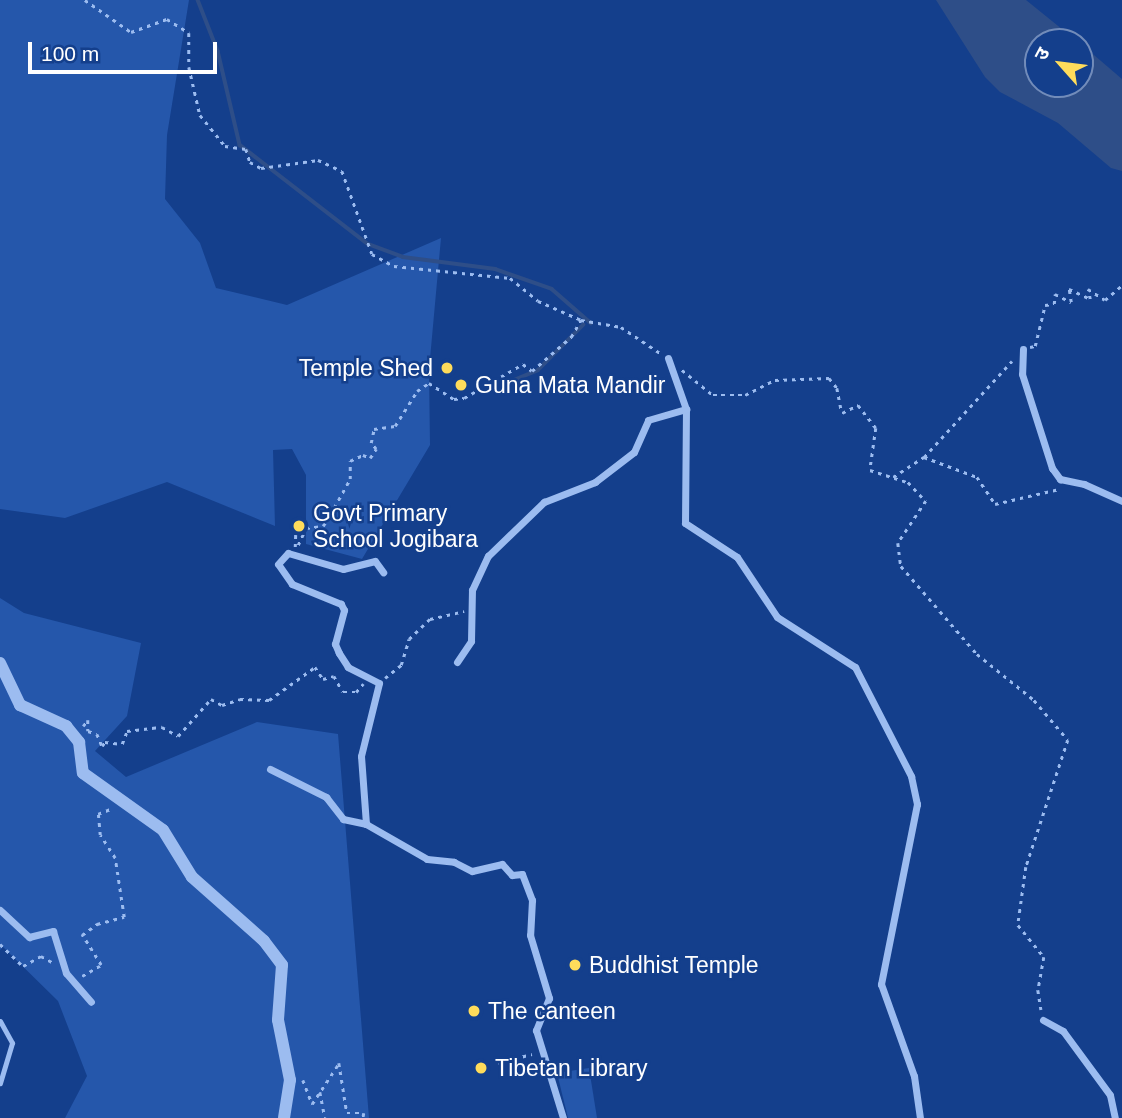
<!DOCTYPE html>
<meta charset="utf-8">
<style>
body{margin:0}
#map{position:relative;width:1122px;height:1118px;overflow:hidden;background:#143f8c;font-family:Arial,"Noto Sans Devanagari",sans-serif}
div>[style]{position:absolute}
.green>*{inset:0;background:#2557ab}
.water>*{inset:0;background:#2e4e88}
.stream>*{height:3.5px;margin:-1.75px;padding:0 1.75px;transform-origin:1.75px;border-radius:1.75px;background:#2e4e88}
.path>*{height:2.5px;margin-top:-1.25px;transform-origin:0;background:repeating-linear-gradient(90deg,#9cbcf0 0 3.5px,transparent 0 8.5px)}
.service>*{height:5px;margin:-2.5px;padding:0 2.5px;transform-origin:2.5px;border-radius:2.5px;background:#9cbcf0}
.minor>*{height:7px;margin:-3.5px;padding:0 3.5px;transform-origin:3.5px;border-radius:3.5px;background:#9cbcf0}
.tertiary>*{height:12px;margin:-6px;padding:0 6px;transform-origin:6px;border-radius:6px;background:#9cbcf0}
.dots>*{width:19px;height:19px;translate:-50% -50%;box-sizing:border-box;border:4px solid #143f8c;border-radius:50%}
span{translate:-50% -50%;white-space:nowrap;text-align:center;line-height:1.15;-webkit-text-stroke:5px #143f8c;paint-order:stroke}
.poi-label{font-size:23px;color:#fff}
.right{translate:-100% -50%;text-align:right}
.left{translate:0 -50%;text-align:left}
.north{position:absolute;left:1024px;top:28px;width:70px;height:70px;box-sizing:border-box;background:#143f8c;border:2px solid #728cba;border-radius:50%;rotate:298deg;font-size:19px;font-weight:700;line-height:28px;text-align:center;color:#fff}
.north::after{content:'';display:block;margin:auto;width:24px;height:32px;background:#ffdc5b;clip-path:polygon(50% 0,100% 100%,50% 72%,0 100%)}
.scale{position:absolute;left:28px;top:42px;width:189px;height:32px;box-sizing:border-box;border:4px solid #fff;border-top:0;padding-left:9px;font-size:21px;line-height:24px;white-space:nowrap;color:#fff;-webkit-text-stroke:5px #143f8c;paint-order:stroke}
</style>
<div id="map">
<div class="green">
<i style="clip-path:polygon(0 0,189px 0,167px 135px,165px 199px,200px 243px,216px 288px,287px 305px,441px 238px,429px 370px,430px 445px,362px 559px,306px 544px,306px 475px,292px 449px,273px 450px,275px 526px,167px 482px,65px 518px,0 509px)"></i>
<i style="clip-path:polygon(0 598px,24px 613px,141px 643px,127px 716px,95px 751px,126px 777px,257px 722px,338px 734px,369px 1118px,65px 1118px,87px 1076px,58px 1001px,3px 947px,0 950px)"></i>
<i style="clip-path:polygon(589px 1068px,597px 1118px,568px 1118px,557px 1073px)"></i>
</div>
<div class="water">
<i style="clip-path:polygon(936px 0,1026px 0,1078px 42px,1038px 42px,1038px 84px,1080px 84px,1080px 43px,1122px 79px,1122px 171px,1111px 168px,1058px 123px,1000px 92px,985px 77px)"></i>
</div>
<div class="stream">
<i style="left:198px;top:0;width:55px;rotate:68.6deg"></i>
<i style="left:218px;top:51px;width:97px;rotate:76.8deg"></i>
<i style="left:240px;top:145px;width:162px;rotate:37.7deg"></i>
<i style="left:368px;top:244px;width:37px;rotate:20deg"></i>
<i style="left:403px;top:257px;width:93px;rotate:7.4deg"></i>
<i style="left:495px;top:269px;width:60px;rotate:19.3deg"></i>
<i style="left:552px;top:289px;width:52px;rotate:41.1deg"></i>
<i style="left:509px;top:382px;width:31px;rotate:-22deg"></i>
<i style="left:538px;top:370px;width:64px;rotate:-45deg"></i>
</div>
<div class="path">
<i style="left:85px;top:0;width:56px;rotate:34.8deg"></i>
<i style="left:131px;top:32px;width:38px;rotate:-20deg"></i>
<i style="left:167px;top:19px;width:26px;rotate:32deg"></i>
<i style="left:189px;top:33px;width:34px;rotate:90deg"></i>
<i style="left:189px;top:67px;width:49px;rotate:77.1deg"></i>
<i style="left:200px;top:115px;width:40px;rotate:51deg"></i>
<i style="left:225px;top:146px;width:21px;rotate:8deg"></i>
<i style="left:246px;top:149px;width:14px;rotate:73deg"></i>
<i style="left:250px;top:162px;width:13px;rotate:29deg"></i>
<i style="left:261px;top:168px;width:58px;rotate:-8deg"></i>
<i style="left:318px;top:160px;width:26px;rotate:25deg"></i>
<i style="left:342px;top:171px;width:88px;rotate:70.1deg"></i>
<i style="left:372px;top:254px;width:25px;rotate:29deg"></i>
<i style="left:394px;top:266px;width:117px;rotate:5.9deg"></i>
<i style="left:510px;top:278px;width:36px;rotate:39deg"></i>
<i style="left:538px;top:301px;width:47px;rotate:23.8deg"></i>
<i style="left:581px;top:320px;width:41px;rotate:9.9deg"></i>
<i style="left:621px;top:327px;width:47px;rotate:33.7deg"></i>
<i style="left:1030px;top:347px;width:5px;rotate:-11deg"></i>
<i style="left:1035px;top:346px;width:42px;rotate:-76.3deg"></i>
<i style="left:1045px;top:305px;width:9px;rotate:-6deg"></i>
<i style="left:1054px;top:304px;width:10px;rotate:-84deg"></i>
<i style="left:1055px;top:294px;width:18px;rotate:27deg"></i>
<i style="left:1071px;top:302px;width:13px;rotate:-99deg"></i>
<i style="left:1069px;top:289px;width:23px;rotate:25deg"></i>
<i style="left:1090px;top:299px;width:10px;rotate:-101deg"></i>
<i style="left:1088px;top:289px;width:20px;rotate:33deg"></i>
<i style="left:1105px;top:300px;width:23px;rotate:-41deg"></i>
<i style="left:682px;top:370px;width:40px;rotate:39deg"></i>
<i style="left:713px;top:395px;width:32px"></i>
<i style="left:745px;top:395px;width:34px;rotate:-27deg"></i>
<i style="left:775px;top:380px;width:54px;rotate:-2.1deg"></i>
<i style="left:829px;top:378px;width:13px;rotate:51deg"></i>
<i style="left:837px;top:388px;width:25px;rotate:79deg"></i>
<i style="left:842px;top:413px;width:18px;rotate:-27deg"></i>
<i style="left:858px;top:405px;width:29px;rotate:52deg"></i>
<i style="left:876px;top:428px;width:42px;rotate:98.1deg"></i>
<i style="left:870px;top:470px;width:40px;rotate:18deg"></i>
<i style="left:908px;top:482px;width:26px;rotate:47deg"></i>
<i style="left:926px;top:501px;width:50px;rotate:123.7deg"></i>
<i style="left:898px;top:543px;width:23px;rotate:83deg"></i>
<i style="left:901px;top:566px;width:116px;rotate:49.2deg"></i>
<i style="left:977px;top:654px;width:73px;rotate:38.9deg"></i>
<i style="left:1034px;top:700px;width:52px;rotate:49.6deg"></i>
<i style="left:1068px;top:740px;width:134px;rotate:108.3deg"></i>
<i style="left:1026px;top:867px;width:59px;rotate:97.9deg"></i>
<i style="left:1018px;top:925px;width:41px;rotate:50.9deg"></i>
<i style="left:1044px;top:957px;width:34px;rotate:100deg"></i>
<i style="left:1038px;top:990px;width:20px;rotate:81deg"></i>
<i style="left:924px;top:457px;width:130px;rotate:-47.5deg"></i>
<i style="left:893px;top:477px;width:37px;rotate:-33deg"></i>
<i style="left:924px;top:457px;width:57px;rotate:20.7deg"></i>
<i style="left:977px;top:477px;width:32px;rotate:56deg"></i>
<i style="left:995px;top:504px;width:66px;rotate:-13.2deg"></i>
<i style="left:298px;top:545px;width:19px;rotate:-65deg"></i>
<i style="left:306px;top:528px;width:17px;rotate:-7deg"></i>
<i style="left:323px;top:526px;width:13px;rotate:-58deg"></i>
<i style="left:330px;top:515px;width:41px;rotate:-60.9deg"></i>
<i style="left:350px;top:479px;width:18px;rotate:-90deg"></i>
<i style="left:350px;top:461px;width:14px;rotate:-25deg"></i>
<i style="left:363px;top:455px;width:8px;rotate:23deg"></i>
<i style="left:370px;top:458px;width:11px;rotate:-56deg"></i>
<i style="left:376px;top:449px;width:8px;rotate:-130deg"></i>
<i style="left:371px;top:443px;width:14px;rotate:-78deg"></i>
<i style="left:374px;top:429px;width:21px;rotate:-8deg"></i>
<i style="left:395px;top:426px;width:41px;rotate:-57.8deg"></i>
<i style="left:417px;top:391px;width:14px;rotate:-34deg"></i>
<i style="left:429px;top:383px;width:30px;rotate:33deg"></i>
<i style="left:454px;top:399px;width:10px;rotate:-6deg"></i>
<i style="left:464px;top:398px;width:68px;rotate:-30deg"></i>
<i style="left:523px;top:364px;width:11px;rotate:38deg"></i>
<i style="left:532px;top:371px;width:52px;rotate:-41.1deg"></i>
<i style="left:571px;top:337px;width:20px;rotate:-60deg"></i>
<i style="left:295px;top:547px;width:30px;rotate:-88deg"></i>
<i style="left:385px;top:678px;width:21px;rotate:-39deg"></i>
<i style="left:401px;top:665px;width:27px;rotate:-73deg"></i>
<i style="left:409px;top:639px;width:29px;rotate:-44deg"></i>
<i style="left:430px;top:619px;width:35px;rotate:-13deg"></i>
<i style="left:83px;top:726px;width:8px;rotate:-50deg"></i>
<i style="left:88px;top:720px;width:11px;rotate:90deg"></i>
<i style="left:88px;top:731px;width:9px;rotate:18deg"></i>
<i style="left:97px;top:734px;width:13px;rotate:67deg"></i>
<i style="left:102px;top:746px;width:5px;rotate:-53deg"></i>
<i style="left:105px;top:742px;width:17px;rotate:7deg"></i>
<i style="left:122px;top:744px;width:14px;rotate:-69deg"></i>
<i style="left:127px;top:731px;width:35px;rotate:-7deg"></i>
<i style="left:162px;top:727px;width:18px;rotate:29deg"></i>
<i style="left:178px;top:736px;width:50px;rotate:-48.3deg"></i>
<i style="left:211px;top:699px;width:13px;rotate:29deg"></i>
<i style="left:222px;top:705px;width:19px;rotate:-18deg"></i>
<i style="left:240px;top:699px;width:29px;rotate:2deg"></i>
<i style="left:269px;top:700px;width:57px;rotate:-35.7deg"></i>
<i style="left:315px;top:667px;width:14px;rotate:56deg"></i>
<i style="left:323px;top:679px;width:11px;rotate:-15deg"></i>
<i style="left:334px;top:676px;width:18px;rotate:61deg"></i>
<i style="left:343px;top:692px;width:13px"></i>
<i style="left:356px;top:692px;width:11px;rotate:-49deg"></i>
<i style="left:0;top:944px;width:32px;rotate:44deg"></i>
<i style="left:23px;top:966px;width:21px;rotate:-29deg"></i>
<i style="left:41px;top:956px;width:13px;rotate:29deg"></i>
<i style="left:82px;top:976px;width:22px;rotate:-30deg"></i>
<i style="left:101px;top:965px;width:36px;rotate:-122deg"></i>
<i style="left:82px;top:935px;width:19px;rotate:-36deg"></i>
<i style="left:97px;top:924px;width:28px;rotate:-15deg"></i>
<i style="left:124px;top:917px;width:60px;rotate:-98.7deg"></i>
<i style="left:115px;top:858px;width:27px;rotate:-123deg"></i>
<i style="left:100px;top:835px;width:21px;rotate:-95deg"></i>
<i style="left:98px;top:814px;width:16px;rotate:-22deg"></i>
<i style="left:498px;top:1063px;width:35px;rotate:-15deg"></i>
<i style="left:303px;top:1080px;width:26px;rotate:69deg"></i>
<i style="left:312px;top:1104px;width:49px;rotate:-56.6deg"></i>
<i style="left:339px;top:1063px;width:51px;rotate:80.9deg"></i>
<i style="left:347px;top:1113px;width:17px"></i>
<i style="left:364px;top:1113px;width:5px;rotate:101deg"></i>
<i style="left:320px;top:1092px;width:26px;rotate:79deg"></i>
</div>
<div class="service">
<i style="left:0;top:1021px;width:25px;rotate:61deg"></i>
<i style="left:12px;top:1043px;width:42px;rotate:106.7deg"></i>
</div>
<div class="minor">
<i style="left:1023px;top:349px;width:25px;rotate:92deg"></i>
<i style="left:1022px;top:374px;width:99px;rotate:72.3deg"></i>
<i style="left:1052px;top:468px;width:14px;rotate:54deg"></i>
<i style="left:1060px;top:479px;width:25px;rotate:12deg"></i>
<i style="left:1084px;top:484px;width:42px;rotate:24.1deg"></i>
<i style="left:668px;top:358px;width:54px;rotate:70.6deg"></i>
<i style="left:686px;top:409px;width:114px;rotate:90.5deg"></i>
<i style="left:685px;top:523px;width:62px;rotate:33.2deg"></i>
<i style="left:737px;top:557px;width:72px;rotate:56.3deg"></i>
<i style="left:777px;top:617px;width:93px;rotate:32.7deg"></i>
<i style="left:855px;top:667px;width:123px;rotate:62.8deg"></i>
<i style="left:911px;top:776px;width:29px;rotate:78deg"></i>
<i style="left:917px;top:804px;width:184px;rotate:101.3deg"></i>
<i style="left:881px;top:984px;width:98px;rotate:70.3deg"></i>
<i style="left:914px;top:1076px;width:42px;rotate:81.9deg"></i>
<i style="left:457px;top:662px;width:25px;rotate:-56deg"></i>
<i style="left:471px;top:641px;width:51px;rotate:-88.9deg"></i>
<i style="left:472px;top:590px;width:38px;rotate:-65deg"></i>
<i style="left:488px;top:556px;width:78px;rotate:-44deg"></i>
<i style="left:544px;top:502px;width:55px;rotate:-21.4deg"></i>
<i style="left:595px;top:482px;width:49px;rotate:-37.6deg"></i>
<i style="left:634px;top:452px;width:35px;rotate:-66deg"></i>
<i style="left:648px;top:420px;width:40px;rotate:-16deg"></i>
<i style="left:270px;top:769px;width:63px;rotate:26.6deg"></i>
<i style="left:326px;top:797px;width:28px;rotate:52deg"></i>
<i style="left:343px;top:819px;width:24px;rotate:12deg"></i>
<i style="left:366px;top:824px;width:70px;rotate:29.8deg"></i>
<i style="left:427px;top:859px;width:27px;rotate:6deg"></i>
<i style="left:454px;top:862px;width:20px;rotate:27deg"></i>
<i style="left:472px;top:871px;width:31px;rotate:-13deg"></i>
<i style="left:502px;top:864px;width:15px;rotate:48deg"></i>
<i style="left:512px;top:875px;width:10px;rotate:-6deg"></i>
<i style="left:522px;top:874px;width:28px;rotate:69deg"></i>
<i style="left:532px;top:900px;width:35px;rotate:93deg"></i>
<i style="left:530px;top:935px;width:66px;rotate:73.2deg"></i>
<i style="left:549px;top:998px;width:35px;rotate:112deg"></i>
<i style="left:536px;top:1030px;width:92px;rotate:72.9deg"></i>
<i style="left:366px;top:824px;width:68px;rotate:-94.2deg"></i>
<i style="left:361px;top:756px;width:75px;rotate:-76.1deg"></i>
<i style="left:379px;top:683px;width:35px;rotate:-153deg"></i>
<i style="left:348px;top:667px;width:17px;rotate:-123deg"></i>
<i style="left:339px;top:653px;width:10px;rotate:-114deg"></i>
<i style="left:335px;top:644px;width:35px;rotate:-75deg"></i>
<i style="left:344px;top:610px;width:7px;rotate:-117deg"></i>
<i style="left:341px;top:604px;width:53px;rotate:-157.8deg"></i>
<i style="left:292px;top:584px;width:24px;rotate:-125deg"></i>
<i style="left:278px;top:564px;width:15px;rotate:-48deg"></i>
<i style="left:288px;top:553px;width:57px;rotate:16.2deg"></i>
<i style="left:343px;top:569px;width:33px;rotate:-14deg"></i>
<i style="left:375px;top:561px;width:14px;rotate:54deg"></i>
<i style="left:0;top:910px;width:40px;rotate:43deg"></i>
<i style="left:29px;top:937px;width:25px;rotate:-14deg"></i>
<i style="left:53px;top:931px;width:44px;rotate:72.8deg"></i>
<i style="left:66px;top:973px;width:38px;rotate:49deg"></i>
<i style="left:1043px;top:1020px;width:23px;rotate:29deg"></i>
<i style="left:1063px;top:1031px;width:79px;rotate:53.7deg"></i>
<i style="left:1110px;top:1095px;width:24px;rotate:78deg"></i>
</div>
<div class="tertiary">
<i style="left:0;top:663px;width:47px;rotate:64.5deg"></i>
<i style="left:20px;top:705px;width:51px;rotate:24.5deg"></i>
<i style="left:66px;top:726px;width:21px;rotate:51deg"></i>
<i style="left:79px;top:742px;width:31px;rotate:83deg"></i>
<i style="left:83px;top:773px;width:98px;rotate:35.5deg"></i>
<i style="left:163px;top:830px;width:55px;rotate:58.3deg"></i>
<i style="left:192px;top:877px;width:96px;rotate:41.6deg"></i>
<i style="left:264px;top:941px;width:30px;rotate:53deg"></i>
<i style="left:282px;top:965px;width:55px;rotate:94.2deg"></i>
<i style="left:278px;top:1020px;width:61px;rotate:78.7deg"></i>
<i style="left:290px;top:1080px;width:38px;rotate:99deg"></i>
</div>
<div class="dots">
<i style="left:447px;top:368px;background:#ffdc5b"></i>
<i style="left:461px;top:385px;background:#ffdc5b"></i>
<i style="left:299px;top:526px;background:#ffdc5b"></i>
<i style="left:575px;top:965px;background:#ffdc5b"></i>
<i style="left:474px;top:1011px;background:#ffdc5b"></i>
<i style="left:481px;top:1068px;background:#ffdc5b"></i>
</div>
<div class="poi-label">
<span class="right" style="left:433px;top:368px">Temple Shed</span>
<span class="left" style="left:475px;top:385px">Guna Mata Mandir</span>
<span class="left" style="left:313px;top:526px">Govt Primary<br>School Jogibara</span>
<span class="left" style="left:589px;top:965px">Buddhist Temple</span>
<span class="left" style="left:488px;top:1011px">The canteen</span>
<span class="left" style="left:495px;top:1068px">Tibetan Library</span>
</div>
<div class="north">उ</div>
<div class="scale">100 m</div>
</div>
